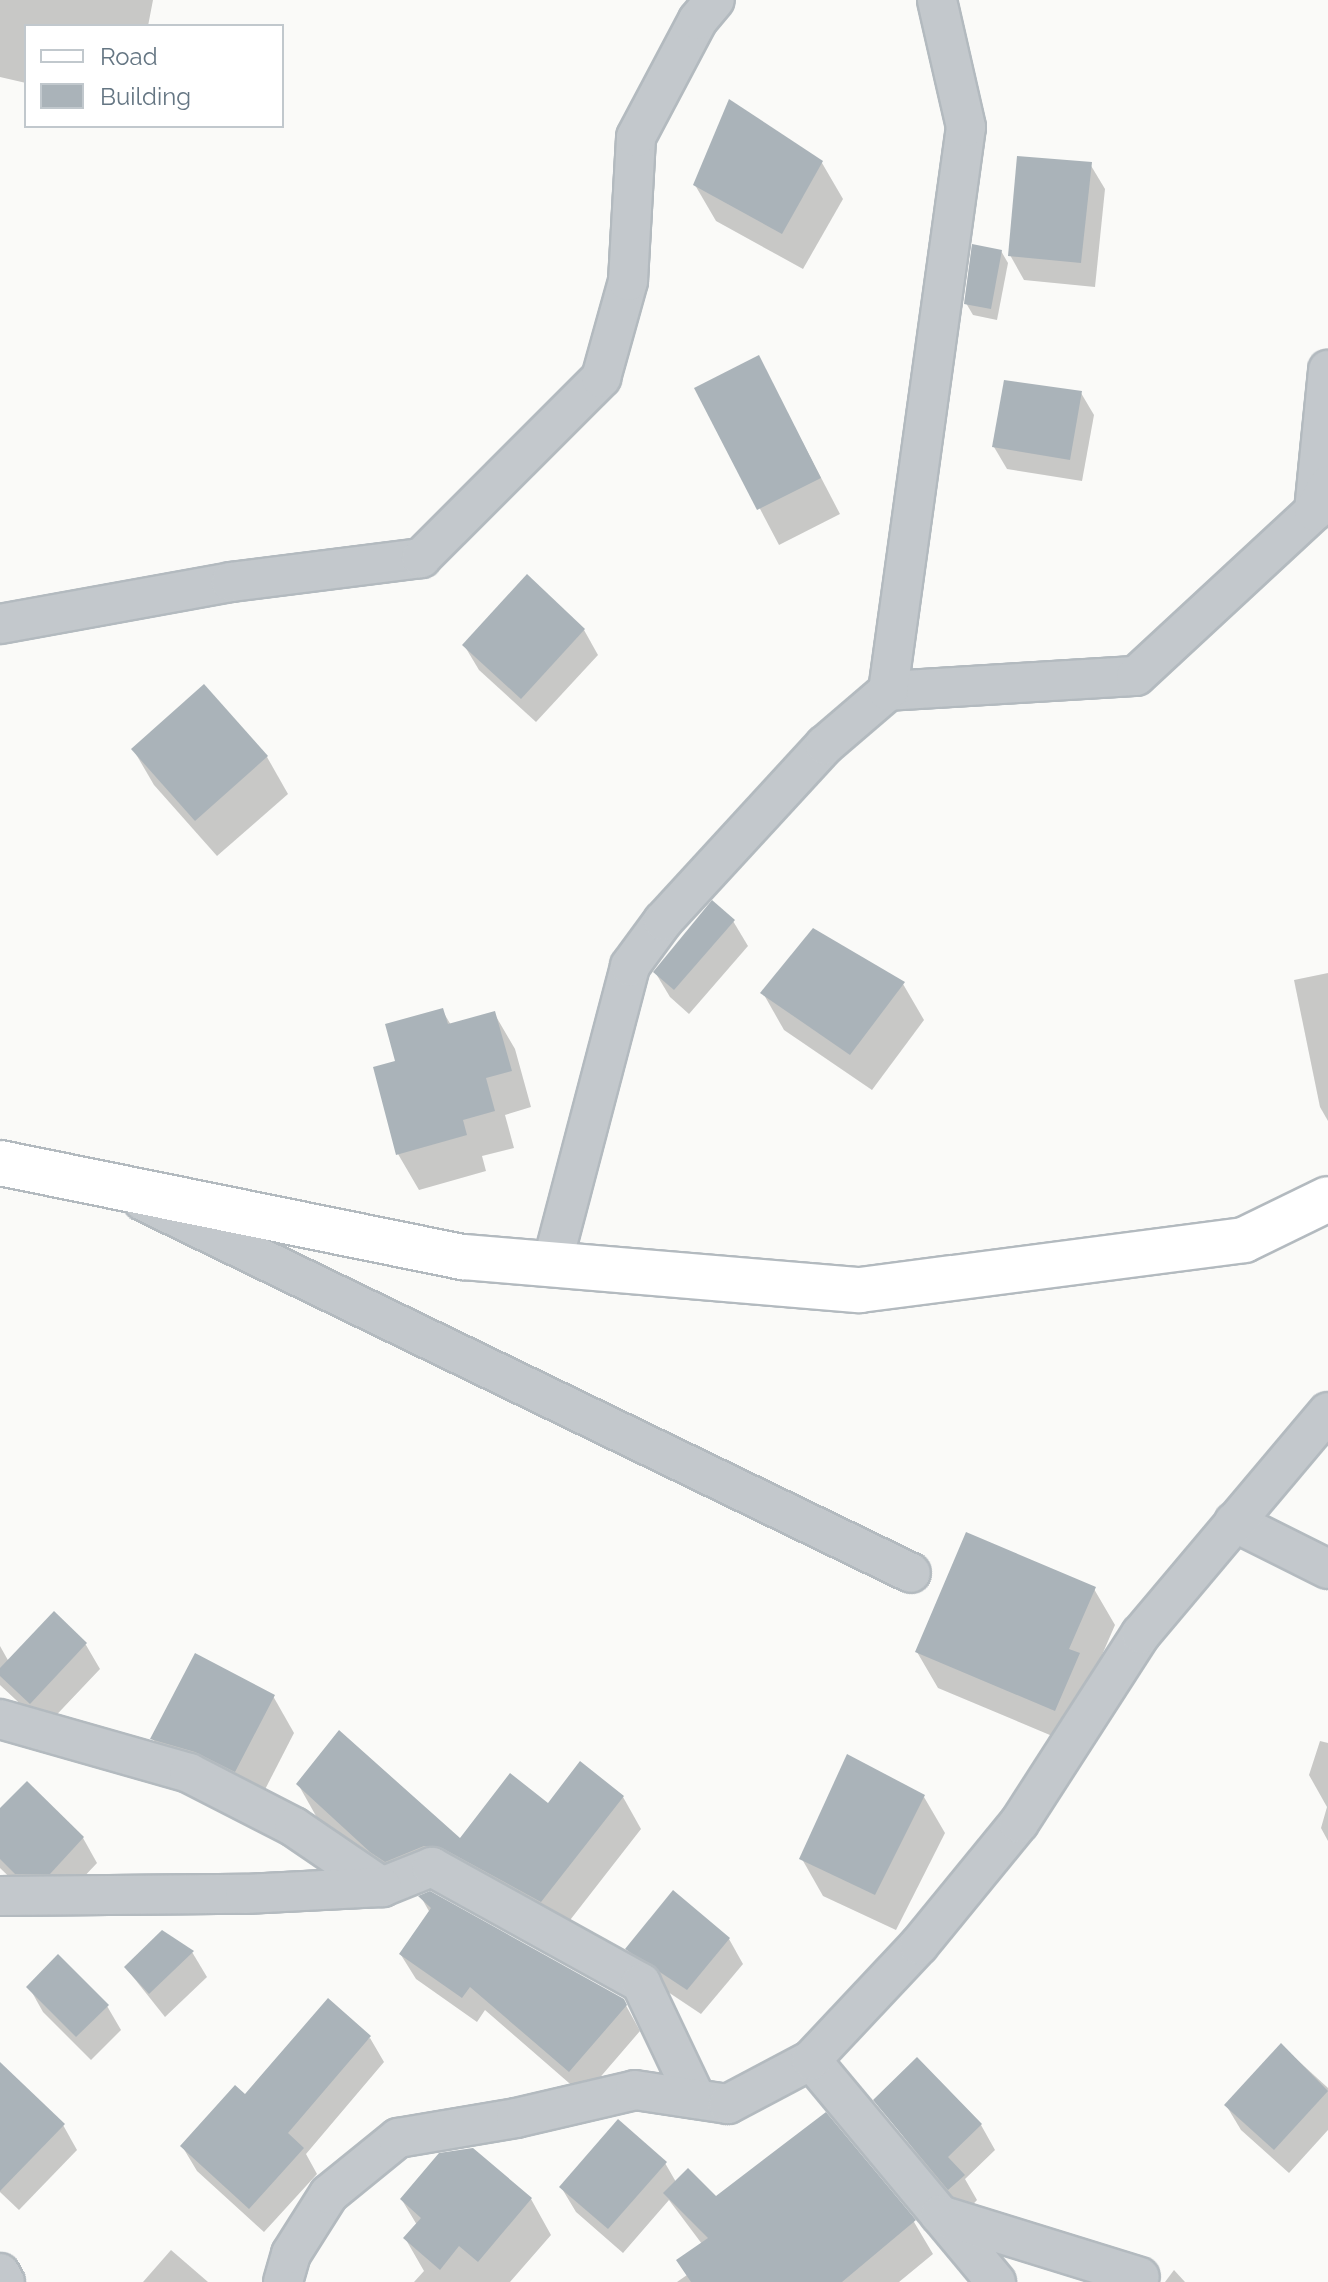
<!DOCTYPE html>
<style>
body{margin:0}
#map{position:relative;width:1328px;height:2282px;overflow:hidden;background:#fafaf8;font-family:Raleway,sans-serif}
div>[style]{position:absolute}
.shadow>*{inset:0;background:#0003}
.building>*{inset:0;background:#aab3b9}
.roads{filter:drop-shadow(2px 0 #b3babf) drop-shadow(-2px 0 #b3babf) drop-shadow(0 2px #b3babf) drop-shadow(0 -2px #b3babf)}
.minor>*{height:38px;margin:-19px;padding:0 19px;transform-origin:19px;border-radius:19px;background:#c3c8cc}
.secondary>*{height:44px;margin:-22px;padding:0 22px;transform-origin:22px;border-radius:22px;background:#fff}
span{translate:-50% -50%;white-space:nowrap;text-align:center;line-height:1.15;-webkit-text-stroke:8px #fff;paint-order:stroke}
.legend{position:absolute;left:24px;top:24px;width:260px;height:104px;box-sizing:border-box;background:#fff;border:2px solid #c1c8cd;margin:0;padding:10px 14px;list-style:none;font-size:24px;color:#657683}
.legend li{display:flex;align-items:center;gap:16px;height:40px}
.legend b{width:40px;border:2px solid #c1c8cd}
</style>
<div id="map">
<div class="shadow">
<i style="clip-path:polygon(0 0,153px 0,148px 26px,26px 26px,26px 83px,0 77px)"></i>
<i style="clip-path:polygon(822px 163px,843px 199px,803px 269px,716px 221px,695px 185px)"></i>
<i style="clip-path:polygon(1090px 164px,1105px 189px,1095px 287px,1024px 280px,1010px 255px)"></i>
<i style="clip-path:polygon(1001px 251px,1008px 263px,997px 320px,973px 315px,966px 303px)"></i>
<i style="clip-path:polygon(758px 357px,840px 514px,779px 545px,697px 389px)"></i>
<i style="clip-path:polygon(1081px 393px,1094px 415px,1082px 481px,1007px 469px,994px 447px)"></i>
<i style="clip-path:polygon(584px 630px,598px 655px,536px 722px,479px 670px,464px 645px)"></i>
<i style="clip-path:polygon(204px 687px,267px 757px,288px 794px,217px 856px,154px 785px,133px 749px)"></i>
<i style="clip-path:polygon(733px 921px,748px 946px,689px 1014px,670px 997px,655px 972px)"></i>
<i style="clip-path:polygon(1328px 973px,1328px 1121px,1320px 1107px,1294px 980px)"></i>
<i style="clip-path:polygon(903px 984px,924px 1020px,872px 1090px,784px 1030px,763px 993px)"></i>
<i style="clip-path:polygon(442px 1010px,451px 1025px,494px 1013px,515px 1049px,531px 1107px,505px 1115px,514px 1148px,482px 1156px,486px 1171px,419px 1190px,398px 1154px,397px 1062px)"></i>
<i style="clip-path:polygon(1094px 1589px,1115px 1625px,1092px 1678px,1076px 1746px,938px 1688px,917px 1652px)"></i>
<i style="clip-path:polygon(54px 1614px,86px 1645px,100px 1669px,45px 1727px,0 1685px,0 1646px,9px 1662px)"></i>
<i style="clip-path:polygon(273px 1696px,294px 1733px,256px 1807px,174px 1775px,153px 1739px)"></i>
<i style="clip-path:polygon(1320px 1741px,1328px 1743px,1328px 1841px,1321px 1828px,1327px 1807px,1309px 1775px)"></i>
<i style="clip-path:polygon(298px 1784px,460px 1841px,548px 1806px,623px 1797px,641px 1829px,560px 1933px,453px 1876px,404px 1893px,316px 1816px)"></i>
<i style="clip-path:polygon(924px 1797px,945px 1833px,896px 1930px,823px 1896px,802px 1859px)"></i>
<i style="clip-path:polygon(0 1810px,83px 1838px,97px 1863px,64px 1898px,31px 1898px,0 1868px)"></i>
<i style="clip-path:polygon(421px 1897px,623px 2000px,640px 2031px,584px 2096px,485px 2010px,477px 2022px,416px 1979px,401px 1955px,430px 1913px)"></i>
<i style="clip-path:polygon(729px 1939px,743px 1964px,701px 2014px,641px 1974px,627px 1949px)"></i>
<i style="clip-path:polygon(192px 1952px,207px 1977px,165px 2017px,126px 1968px)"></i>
<i style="clip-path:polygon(29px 1987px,107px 2006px,121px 2030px,91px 2060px,43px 2012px)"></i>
<i style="clip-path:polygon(370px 2038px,384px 2062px,306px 2154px,317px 2174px,264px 2232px,197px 2171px,182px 2146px,245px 2097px)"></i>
<i style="clip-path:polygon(1281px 2045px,1328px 2088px,1328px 2130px,1289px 2173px,1241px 2130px,1226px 2105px)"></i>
<i style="clip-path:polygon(0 2065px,63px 2125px,77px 2150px,19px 2210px,0 2192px)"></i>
<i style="clip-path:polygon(875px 2100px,981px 2125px,995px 2150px,965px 2179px,977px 2200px,964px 2214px)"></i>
<i style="clip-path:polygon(826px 2115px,914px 2222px,933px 2254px,899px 2282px,677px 2282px,687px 2275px,702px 2244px,669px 2200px,623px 2253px,576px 2212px,561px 2187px,665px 2163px,676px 2182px,716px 2199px)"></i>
<i style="clip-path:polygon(531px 2199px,551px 2235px,510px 2282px,414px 2282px,424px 2271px,405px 2238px,417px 2225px,402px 2200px)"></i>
<i style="clip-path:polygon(171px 2250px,208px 2282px,143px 2282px)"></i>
<i style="clip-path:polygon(1174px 2270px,1185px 2282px,1165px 2282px)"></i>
</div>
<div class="building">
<i style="clip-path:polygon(729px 99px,823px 161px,782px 234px,693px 185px)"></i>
<i style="clip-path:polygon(1017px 156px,1092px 162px,1081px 263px,1008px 256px)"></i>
<i style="clip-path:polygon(972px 244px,1002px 250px,991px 309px,964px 304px)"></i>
<i style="clip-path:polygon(759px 355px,821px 478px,757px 510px,694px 388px)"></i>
<i style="clip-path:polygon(1004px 380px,1082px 391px,1070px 460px,992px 447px)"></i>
<i style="clip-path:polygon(527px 574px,585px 629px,521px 699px,462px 645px)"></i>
<i style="clip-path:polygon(204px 684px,268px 756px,195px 821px,131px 749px)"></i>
<i style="clip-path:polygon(712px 900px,735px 920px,674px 990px,653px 972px)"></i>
<i style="clip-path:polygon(813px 928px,905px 982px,850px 1055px,760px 993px)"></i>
<i style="clip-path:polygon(443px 1008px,448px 1024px,495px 1011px,512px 1071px,486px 1078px,495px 1111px,463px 1120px,467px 1135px,396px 1155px,373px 1067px,395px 1061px,385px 1024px)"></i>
<i style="clip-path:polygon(966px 1532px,1096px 1587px,1069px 1649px,1080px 1653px,1055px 1711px,915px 1652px)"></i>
<i style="clip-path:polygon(54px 1611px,87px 1643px,30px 1704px,0 1676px,0 1668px)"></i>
<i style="clip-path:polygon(195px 1653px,275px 1695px,235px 1772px,195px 1752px,150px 1739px)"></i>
<i style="clip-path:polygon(339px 1730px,460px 1838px,510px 1773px,548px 1803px,580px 1761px,624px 1796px,541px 1902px,442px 1848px,424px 1846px,385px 1862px,370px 1852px,296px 1784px)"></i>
<i style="clip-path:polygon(847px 1754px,925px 1795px,875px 1895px,799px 1859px)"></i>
<i style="clip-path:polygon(27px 1781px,84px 1837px,50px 1874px,15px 1874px,0 1859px,0 1808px)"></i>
<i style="clip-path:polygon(673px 1890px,730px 1938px,687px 1990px,625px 1949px)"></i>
<i style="clip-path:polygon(430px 1891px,624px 1999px,627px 2005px,569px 2072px,470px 1987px,462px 1998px,399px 1954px,431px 1908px,418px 1896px)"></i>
<i style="clip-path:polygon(162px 1930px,194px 1951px,149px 1994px,124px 1967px)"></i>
<i style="clip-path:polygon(58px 1954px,109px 2005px,76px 2037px,26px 1987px)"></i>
<i style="clip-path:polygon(328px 1998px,371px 2036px,288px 2133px,304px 2148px,249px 2209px,180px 2146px,235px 2085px,245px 2094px)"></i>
<i style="clip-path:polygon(1281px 2043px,1328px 2091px,1274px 2150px,1224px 2105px)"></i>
<i style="clip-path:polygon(917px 2057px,982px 2124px,948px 2157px,965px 2175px,948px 2190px,873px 2100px)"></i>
<i style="clip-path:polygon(0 2062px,65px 2124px,0 2191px)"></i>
<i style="clip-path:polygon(826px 2112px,916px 2220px,842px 2282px,691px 2282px,676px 2260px,708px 2238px,663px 2193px,688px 2168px,716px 2196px)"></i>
<i style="clip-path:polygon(618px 2119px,667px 2162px,608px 2229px,559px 2187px)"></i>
<i style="clip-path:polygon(473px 2148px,532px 2198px,478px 2262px,459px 2246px,440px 2270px,403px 2238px,421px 2218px,400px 2199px,439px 2153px)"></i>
</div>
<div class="roads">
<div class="minor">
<i style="left:1314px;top:511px;width:142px;rotate:-84.3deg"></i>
<i style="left:0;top:624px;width:235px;rotate:-10.3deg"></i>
<i style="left:231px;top:582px;width:192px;rotate:-7.2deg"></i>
<i style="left:421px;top:558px;width:255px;rotate:-45deg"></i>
<i style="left:601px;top:378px;width:101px;rotate:-74.4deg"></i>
<i style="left:628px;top:281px;width:144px;rotate:-86.8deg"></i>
<i style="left:636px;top:137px;width:132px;rotate:-62.1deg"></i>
<i style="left:698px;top:20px;width:26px;rotate:-50deg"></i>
<i style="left:888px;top:691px;width:248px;rotate:-3.5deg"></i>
<i style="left:1136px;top:676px;width:243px;rotate:-42.8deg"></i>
<i style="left:1314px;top:511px;width:29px;rotate:-61deg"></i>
<i style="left:143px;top:1201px;width:853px;rotate:25.84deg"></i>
<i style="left:552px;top:1264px;width:308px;rotate:-75.3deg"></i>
<i style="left:630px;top:966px;width:56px;rotate:-53.7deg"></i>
<i style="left:663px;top:921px;width:239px;rotate:-47.4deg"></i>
<i style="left:825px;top:745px;width:83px;rotate:-40.6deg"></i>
<i style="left:888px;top:691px;width:569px;rotate:-82.13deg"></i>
<i style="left:966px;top:127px;width:130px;rotate:-102.9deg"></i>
<i style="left:1234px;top:1522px;width:105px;rotate:26.6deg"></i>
<i style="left:0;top:1719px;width:197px;rotate:15.9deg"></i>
<i style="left:189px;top:1773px;width:118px;rotate:27.2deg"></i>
<i style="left:294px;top:1827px;width:107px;rotate:34.3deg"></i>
<i style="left:382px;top:1887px;width:54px;rotate:-21.8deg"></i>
<i style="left:432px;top:1867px;width:239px;rotate:29deg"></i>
<i style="left:641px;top:1983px;width:128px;rotate:64.6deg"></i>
<i style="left:0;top:1896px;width:245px;rotate:-0.5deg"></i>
<i style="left:245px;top:1894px;width:137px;rotate:-2.9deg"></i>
<i style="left:811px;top:2060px;width:289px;rotate:50.2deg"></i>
<i style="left:940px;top:2215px;width:209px;rotate:17.2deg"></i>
<i style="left:0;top:2273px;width:10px;rotate:61deg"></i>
<i style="left:283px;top:2282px;width:29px;rotate:-74deg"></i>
<i style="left:291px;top:2254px;width:71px;rotate:-57.7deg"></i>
<i style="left:329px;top:2194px;width:89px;rotate:-39.1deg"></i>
<i style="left:398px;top:2138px;width:120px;rotate:-9.6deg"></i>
<i style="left:516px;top:2118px;width:122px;rotate:-13.2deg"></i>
<i style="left:635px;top:2090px;width:94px;rotate:8.6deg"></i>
<i style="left:728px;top:2104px;width:94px;rotate:-27.9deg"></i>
<i style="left:811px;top:2060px;width:158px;rotate:-46.8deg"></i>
<i style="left:919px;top:1945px;width:158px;rotate:-50.7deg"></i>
<i style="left:1019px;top:1823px;width:225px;rotate:-57.2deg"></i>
<i style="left:1141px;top:1634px;width:290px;rotate:-49.9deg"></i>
</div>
<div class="secondary">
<i style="left:0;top:1163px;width:473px;rotate:11.5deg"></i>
<i style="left:464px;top:1257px;width:397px;rotate:4.8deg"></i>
<i style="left:860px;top:1290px;width:387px;rotate:-7.4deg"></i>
<i style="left:1244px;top:1240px;width:93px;rotate:-26deg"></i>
</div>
</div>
<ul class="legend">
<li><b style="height:10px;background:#fff"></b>Road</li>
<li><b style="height:22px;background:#aab3b9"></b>Building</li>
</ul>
</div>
